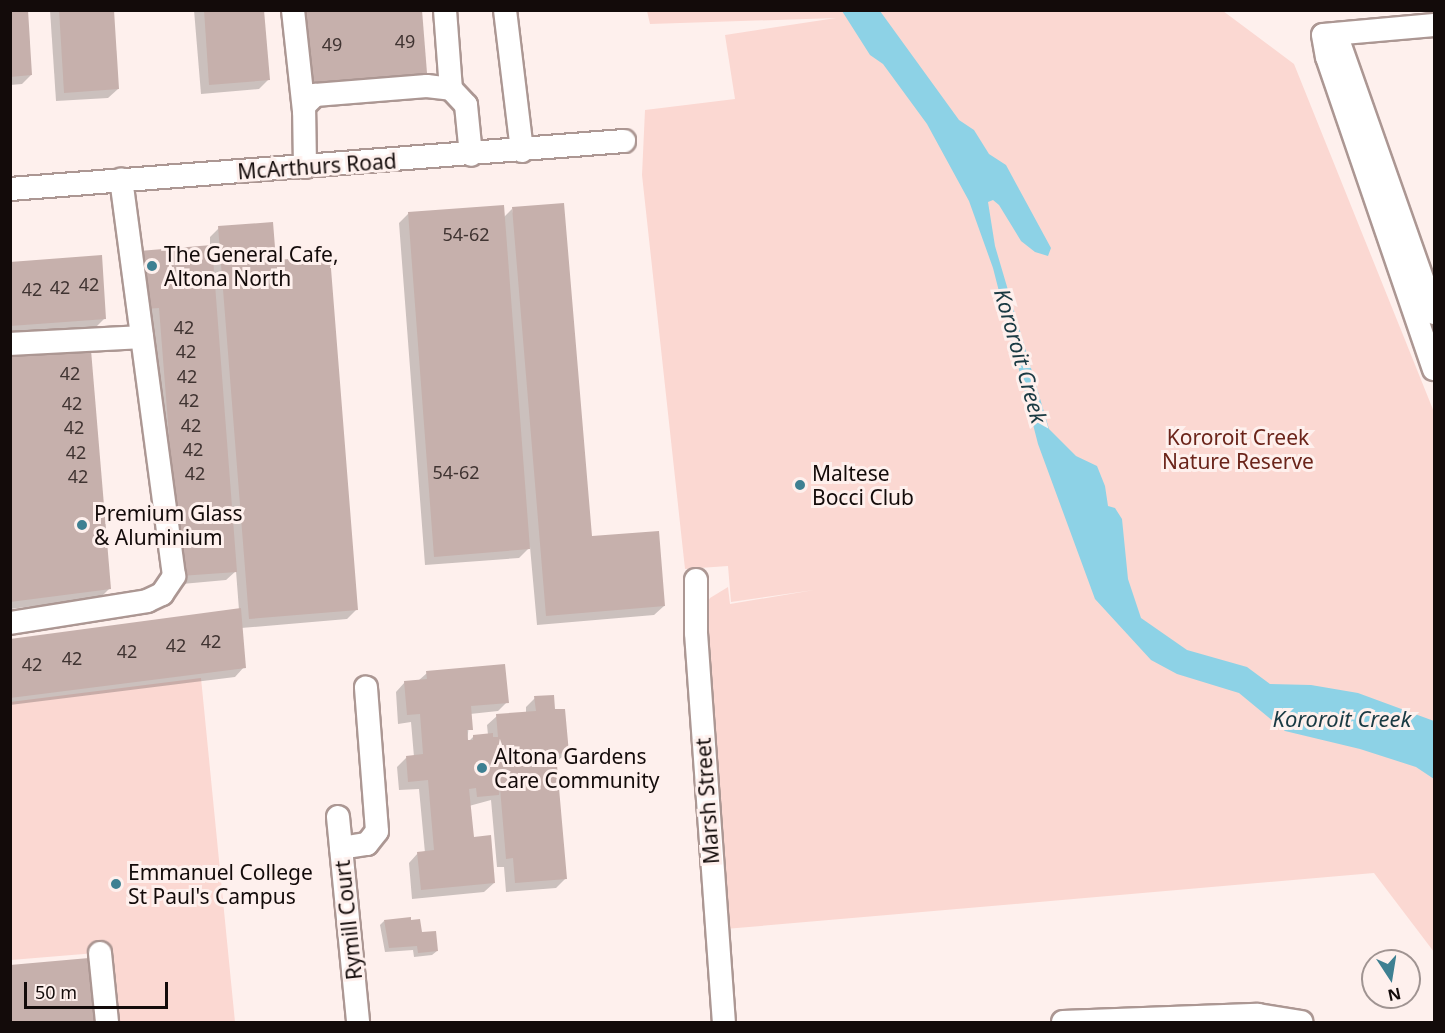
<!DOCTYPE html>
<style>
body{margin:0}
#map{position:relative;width:1445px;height:1033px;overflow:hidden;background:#fef0ed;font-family:"Noto Sans",sans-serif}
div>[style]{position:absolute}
.green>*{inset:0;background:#fbd8d2}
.water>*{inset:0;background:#8dd2e6}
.shadow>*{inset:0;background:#0003}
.building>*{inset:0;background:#c6b0ac}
.roads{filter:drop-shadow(2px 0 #ac9793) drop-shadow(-2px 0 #ac9793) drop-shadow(0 2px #ac9793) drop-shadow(0 -2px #ac9793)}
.minor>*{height:22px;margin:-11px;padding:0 11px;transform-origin:11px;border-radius:11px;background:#fff}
.dots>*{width:16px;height:16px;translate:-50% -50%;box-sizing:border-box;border:3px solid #fef0ed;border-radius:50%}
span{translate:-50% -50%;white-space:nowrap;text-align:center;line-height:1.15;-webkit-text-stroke:6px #fef0ed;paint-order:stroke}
.number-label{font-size:18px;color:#403432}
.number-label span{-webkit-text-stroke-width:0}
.street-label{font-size:21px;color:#130b0a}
.poi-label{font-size:21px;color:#130b0a}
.left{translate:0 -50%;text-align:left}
.park-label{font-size:21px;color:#6b241a}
.water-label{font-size:22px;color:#193a43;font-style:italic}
.frame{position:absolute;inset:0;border:12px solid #130b0a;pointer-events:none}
.north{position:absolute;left:1361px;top:949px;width:60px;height:60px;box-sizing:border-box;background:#fef0ed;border:2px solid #a09492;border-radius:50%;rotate:168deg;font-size:16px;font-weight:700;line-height:24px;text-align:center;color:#130b0a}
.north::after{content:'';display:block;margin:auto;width:21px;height:27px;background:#3e8092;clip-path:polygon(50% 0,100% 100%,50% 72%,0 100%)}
.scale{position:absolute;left:24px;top:982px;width:144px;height:27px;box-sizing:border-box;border:3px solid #130b0a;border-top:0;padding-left:8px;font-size:18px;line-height:21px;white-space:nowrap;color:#130b0a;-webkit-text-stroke:4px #fef0ed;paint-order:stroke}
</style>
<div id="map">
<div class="green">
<i style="clip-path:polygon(647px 11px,1223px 11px,1294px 64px,1434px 412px,1434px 952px,1374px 873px,725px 929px,701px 612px,710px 598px,728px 587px,730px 604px,814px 590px,731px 602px,728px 566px,685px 569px,642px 175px,645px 110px,735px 99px,725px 35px,836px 18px,650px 24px)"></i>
<i style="clip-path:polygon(201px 678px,235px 1022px,116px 1022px,108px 952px,11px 960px,10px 702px)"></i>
</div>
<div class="water">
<i style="clip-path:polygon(842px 11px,880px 11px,959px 120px,974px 130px,989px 154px,1006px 165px,1051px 248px,1048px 256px,1035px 252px,1021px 241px,999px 205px,993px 200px,988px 202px,995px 246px,1049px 429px,1076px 456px,1097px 466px,1105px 486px,1108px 506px,1115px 508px,1122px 519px,1128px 579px,1141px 618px,1187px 650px,1247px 667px,1270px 684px,1311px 685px,1358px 693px,1434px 721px,1434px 779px,1416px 767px,1360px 749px,1285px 731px,1239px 693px,1177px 674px,1151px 660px,1095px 599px,1038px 444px,993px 268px,969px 201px,927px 124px,883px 64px,870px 55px)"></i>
</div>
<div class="shadow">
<i style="clip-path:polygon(10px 10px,31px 75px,22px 84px,10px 85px)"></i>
<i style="clip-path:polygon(50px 10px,113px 10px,118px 89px,108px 98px,56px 101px)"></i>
<i style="clip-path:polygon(194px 10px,263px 10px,268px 80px,259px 89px,201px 94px)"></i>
<i style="clip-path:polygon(290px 10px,425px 72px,416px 82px,297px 91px)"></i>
<i style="clip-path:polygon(512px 209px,591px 538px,664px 606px,654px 615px,537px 625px,530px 547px,519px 558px,425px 565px,399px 223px,408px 214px,504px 217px)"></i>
<i style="clip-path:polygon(219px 228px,356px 610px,347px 619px,241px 628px,244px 667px,235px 677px,10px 705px,10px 640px,239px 610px,236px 571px,226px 580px,171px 585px,135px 318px,210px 247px,210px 237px)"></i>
<i style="clip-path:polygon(10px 263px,104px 319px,95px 328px,10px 334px)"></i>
<i style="clip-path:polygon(10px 358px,109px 589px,100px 598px,10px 609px)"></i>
<i style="clip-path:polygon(427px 673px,507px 702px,498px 711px,470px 714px,467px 743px,474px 736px,488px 735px,487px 725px,497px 716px,526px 713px,526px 707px,535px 698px,554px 711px,568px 752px,556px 762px,566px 878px,556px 888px,506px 892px,504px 867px,497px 867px,491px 800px,469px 806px,472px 838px,494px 883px,484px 892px,412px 899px,409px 863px,418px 853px,425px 853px,419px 789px,399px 790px,397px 767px,406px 758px,414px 757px,411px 722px,398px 724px,396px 692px,405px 682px,418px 681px)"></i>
<i style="clip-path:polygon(384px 921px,437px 951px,432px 955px,414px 957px,413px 950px,385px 952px,380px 925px)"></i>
<i style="clip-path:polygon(88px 960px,93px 1022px,10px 1022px,10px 967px)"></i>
</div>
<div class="building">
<i style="clip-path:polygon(10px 10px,28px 10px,32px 75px,10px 77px)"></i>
<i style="clip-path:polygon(59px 10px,114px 10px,119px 89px,64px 93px)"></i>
<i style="clip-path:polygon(204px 10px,264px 10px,270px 80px,209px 85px)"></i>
<i style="clip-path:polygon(300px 10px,422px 10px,427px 73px,306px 83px)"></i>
<i style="clip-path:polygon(564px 203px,592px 536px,659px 531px,665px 606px,546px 616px,512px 207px)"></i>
<i style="clip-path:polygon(504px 205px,530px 549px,434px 557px,408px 212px)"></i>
<i style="clip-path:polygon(273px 222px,276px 260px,330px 256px,358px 610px,249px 619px,218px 226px)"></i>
<i style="clip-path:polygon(212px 245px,237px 572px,180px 576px,159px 308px,143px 309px,139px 251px)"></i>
<i style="clip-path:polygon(102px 255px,106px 319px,10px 326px,10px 262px)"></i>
<i style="clip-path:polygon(91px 350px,111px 589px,10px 602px,10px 356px)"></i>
<i style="clip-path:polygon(241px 608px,246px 668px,10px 698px,10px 639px)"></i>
<i style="clip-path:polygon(505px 664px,509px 703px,471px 706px,473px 730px,467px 730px,468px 740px,473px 740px,473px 735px,493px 733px,493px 737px,498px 737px,496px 714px,536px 711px,534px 696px,554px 695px,555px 709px,565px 709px,569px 753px,556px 754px,567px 879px,515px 883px,513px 858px,506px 859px,500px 788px,499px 795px,477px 797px,476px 788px,469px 789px,474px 837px,491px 835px,495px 883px,421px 890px,417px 852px,434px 850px,428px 780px,408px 782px,406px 756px,423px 754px,420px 714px,407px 715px,404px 681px,427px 679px,426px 671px)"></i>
<i style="clip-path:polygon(411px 917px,411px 920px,420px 919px,422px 932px,436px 931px,438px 951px,418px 953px,417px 946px,389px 948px,384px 920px)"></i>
<i style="clip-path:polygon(89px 958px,95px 1022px,10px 1022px,10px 965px)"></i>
</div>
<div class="roads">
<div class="minor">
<i style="left:293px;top:10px;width:102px;rotate:83.8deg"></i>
<i style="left:445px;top:10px;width:79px;rotate:85.7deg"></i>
<i style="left:505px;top:10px;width:142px;rotate:83.1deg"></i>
<i style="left:1434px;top:25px;width:111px;rotate:174.9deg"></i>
<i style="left:1323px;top:35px;width:22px;rotate:80deg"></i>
<i style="left:1327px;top:57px;width:330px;rotate:71.1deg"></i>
<i style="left:1336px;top:34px;width:296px;rotate:70.6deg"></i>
<i style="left:305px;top:167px;width:61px;rotate:-90.9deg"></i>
<i style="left:304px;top:106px;width:16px;rotate:-45deg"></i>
<i style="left:315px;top:95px;width:112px;rotate:-4.6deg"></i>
<i style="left:427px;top:86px;width:24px;rotate:7deg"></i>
<i style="left:451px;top:89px;width:22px;rotate:47deg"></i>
<i style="left:466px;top:105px;width:50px;rotate:84.3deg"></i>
<i style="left:10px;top:189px;width:616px;rotate:-4.47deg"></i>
<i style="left:10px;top:344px;width:132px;rotate:-3deg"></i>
<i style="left:696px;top:580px;width:53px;rotate:90deg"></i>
<i style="left:696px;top:633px;width:390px;rotate:85.9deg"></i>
<i style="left:10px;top:623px;width:139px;rotate:-9.1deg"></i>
<i style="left:147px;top:601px;width:17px;rotate:-25deg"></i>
<i style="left:162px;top:594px;width:22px;rotate:-56deg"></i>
<i style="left:174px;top:576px;width:400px;rotate:-97.6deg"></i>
<i style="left:338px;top:817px;width:206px;rotate:84.4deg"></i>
<i style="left:341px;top:848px;width:26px;rotate:-9deg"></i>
<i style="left:367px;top:844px;width:16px;rotate:-52deg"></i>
<i style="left:377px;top:831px;width:144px;rotate:-94.4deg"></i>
<i style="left:100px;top:953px;width:69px;rotate:84.2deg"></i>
<i style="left:1063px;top:1022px;width:195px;rotate:-2.1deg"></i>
<i style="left:1258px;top:1015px;width:44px;rotate:9.2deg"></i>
</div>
</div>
<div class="dots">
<i style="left:152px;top:266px;background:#3e8092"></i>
<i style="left:800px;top:485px;background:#3e8092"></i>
<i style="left:82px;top:525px;background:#3e8092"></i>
<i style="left:482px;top:768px;background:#3e8092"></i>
<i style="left:116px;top:884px;background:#3e8092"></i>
</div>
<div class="number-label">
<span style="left:405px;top:41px">49</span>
<span style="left:332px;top:44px">49</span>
<span style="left:466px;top:234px">54-62</span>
<span style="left:89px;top:284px">42</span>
<span style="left:60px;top:287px">42</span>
<span style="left:32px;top:289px">42</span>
<span style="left:184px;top:327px">42</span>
<span style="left:186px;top:351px">42</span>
<span style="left:70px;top:373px">42</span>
<span style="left:187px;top:376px">42</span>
<span style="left:189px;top:400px">42</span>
<span style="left:72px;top:403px">42</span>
<span style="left:191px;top:425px">42</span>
<span style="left:74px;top:427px">42</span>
<span style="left:193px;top:449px">42</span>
<span style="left:76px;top:452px">42</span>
<span style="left:456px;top:472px">54-62</span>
<span style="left:195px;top:473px">42</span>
<span style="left:78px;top:476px">42</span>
<span style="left:211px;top:641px">42</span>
<span style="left:176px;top:645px">42</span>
<span style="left:127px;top:651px">42</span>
<span style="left:72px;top:658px">42</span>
<span style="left:32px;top:664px">42</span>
</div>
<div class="street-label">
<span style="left:317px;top:166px;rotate:-4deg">McArthurs Road</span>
<span style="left:707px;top:801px;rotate:-94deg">Marsh Street</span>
<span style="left:348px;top:920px;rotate:-96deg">Rymill Court</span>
</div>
<div class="poi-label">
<span class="left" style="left:164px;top:266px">The General Cafe,<br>Altona North</span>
<span class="left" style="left:812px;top:485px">Maltese<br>Bocci Club</span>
<span class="left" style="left:94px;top:525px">Premium Glass<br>&amp; Aluminium</span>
<span class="left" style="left:494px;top:768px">Altona Gardens<br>Care Community</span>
<span class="left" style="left:128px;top:884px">Emmanuel College<br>St Paul's Campus</span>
</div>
<div class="park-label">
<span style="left:1238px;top:449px">Kororoit Creek<br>Nature Reserve</span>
</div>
<div class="water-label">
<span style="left:1021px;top:356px;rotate:74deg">Kororoit Creek</span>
<span style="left:1342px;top:719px">Kororoit Creek</span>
</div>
<div class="frame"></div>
<div class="north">N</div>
<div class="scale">50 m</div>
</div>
